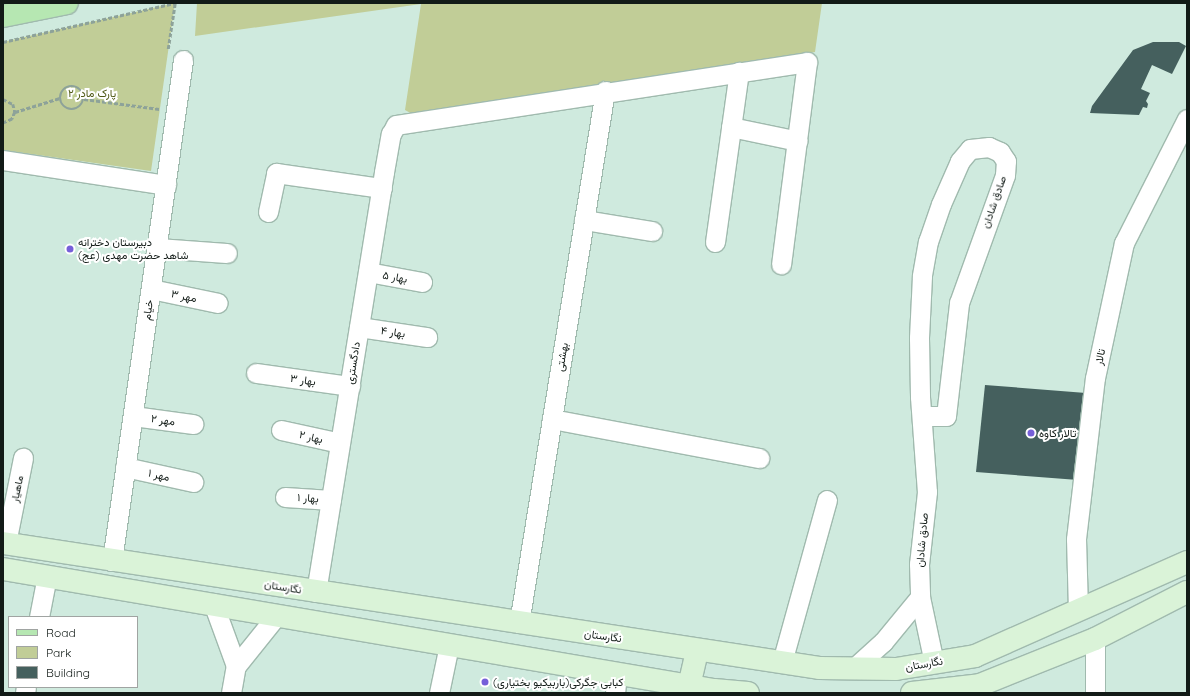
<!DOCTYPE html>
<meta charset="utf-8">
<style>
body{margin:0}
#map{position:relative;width:1190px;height:696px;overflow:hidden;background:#cfeade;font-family:Quicksand,Vazirmatn,sans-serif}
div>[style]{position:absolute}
.green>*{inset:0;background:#c1cd97}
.building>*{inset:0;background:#45605e}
.path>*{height:2.5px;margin-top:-1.25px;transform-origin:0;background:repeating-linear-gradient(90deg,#8da299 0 4px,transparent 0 6px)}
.path>.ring{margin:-1.25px;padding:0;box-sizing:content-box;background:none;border:2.5px solid #8da299;border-radius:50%}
.roads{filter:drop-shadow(1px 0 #a0baae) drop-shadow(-1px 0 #a0baae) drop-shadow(0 1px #a0baae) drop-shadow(0 -1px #a0baae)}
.street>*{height:19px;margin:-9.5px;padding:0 9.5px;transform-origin:9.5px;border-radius:9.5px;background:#fff}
.secondary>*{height:22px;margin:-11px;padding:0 11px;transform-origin:11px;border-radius:11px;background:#daf3d8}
.primary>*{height:22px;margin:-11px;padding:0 11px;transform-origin:11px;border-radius:11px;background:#b6e7b2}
.dots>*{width:11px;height:11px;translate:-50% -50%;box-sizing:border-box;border:2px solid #fff;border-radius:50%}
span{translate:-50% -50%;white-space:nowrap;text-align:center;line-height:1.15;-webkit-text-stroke:4px #fff;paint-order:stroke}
.park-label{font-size:11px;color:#4f5914}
.street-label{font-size:11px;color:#121b17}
.poi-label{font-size:11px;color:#121b17}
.left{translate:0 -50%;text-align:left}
.frame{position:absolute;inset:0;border:4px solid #121b17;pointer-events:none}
.legend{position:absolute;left:8px;top:616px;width:130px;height:72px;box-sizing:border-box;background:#fff;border:1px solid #a0a4a2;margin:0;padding:5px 7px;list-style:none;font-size:12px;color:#121b17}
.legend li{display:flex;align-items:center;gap:8px;height:20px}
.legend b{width:20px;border:1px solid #a0a4a2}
</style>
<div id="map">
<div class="green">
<i style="clip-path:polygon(175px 3px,151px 171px,3px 150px,3px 42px)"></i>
<i style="clip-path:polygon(197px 3px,822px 3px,815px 52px,414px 115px,405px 110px,421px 4px,195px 36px)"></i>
</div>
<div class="building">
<i style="clip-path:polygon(1153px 42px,1179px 42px,1186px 46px,1172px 74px,1152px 65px,1141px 89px,1150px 93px,1146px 101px,1148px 104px,1147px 108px,1143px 107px,1139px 115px,1090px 113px,1092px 106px,1133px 50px)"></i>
<i style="clip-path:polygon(985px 385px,1086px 393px,1078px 480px,976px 472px)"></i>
</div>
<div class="path">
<i style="left:3px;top:42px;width:176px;rotate:-12.8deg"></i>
<i style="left:168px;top:49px;width:47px;rotate:-81.3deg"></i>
<i class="ring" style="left:60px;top:86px;width:21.5px;height:21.5px"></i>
<i style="left:3px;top:99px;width:11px;rotate:27deg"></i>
<i style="left:13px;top:104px;width:8px;rotate:76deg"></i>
<i style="left:15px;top:112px;width:8px;rotate:113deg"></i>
<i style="left:12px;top:119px;width:10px;rotate:156deg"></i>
<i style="left:84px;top:99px;width:76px;rotate:7.6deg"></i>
<i style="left:15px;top:112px;width:47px;rotate:-17.3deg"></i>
</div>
<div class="roads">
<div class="street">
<i style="left:731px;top:127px;width:68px;rotate:11.8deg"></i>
<i style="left:3px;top:160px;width:165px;rotate:8.7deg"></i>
<i style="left:268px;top:212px;width:40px;rotate:-78deg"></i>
<i style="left:276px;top:173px;width:107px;rotate:8.1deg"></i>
<i style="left:584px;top:220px;width:69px;rotate:9.2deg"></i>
<i style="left:715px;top:242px;width:172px;rotate:-82deg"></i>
<i style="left:157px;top:248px;width:70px;rotate:4.1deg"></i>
<i style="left:368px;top:272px;width:55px;rotate:10.5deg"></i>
<i style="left:151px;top:289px;width:68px;rotate:11.8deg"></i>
<i style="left:359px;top:327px;width:69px;rotate:8.4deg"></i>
<i style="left:256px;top:373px;width:95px;rotate:7.9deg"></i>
<i style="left:133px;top:416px;width:61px;rotate:7.6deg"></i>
<i style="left:922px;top:416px;width:24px"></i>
<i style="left:946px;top:416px;width:114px;rotate:-83.4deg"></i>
<i style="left:959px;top:303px;width:136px;rotate:-70.2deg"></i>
<i style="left:1005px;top:175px;width:14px;rotate:-86deg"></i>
<i style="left:1006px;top:161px;width:11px;rotate:-124deg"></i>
<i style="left:1000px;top:152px;width:12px;rotate:-156deg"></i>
<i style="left:989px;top:147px;width:19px;rotate:174deg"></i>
<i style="left:970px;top:149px;width:16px;rotate:130deg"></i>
<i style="left:960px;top:161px;width:47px;rotate:113.8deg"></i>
<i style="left:941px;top:204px;width:39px;rotate:109deg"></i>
<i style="left:928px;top:241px;width:36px;rotate:100deg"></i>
<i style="left:922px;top:276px;width:62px;rotate:92.8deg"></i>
<i style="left:919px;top:338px;width:59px;rotate:89deg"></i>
<i style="left:920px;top:397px;width:95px;rotate:85.8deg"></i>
<i style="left:927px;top:492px;width:72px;rotate:96.3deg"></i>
<i style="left:919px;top:564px;width:33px;rotate:88deg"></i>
<i style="left:920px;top:597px;width:67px;rotate:78deg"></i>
<i style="left:552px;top:419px;width:211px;rotate:10.7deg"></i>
<i style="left:281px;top:430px;width:60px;rotate:12.4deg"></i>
<i style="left:125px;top:467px;width:70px;rotate:12.4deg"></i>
<i style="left:285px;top:497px;width:46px;rotate:3.7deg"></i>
<i style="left:6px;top:543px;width:87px;rotate:-78.7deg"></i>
<i style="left:112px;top:561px;width:506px;rotate:-81.93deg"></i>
<i style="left:316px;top:592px;width:425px;rotate:-80.8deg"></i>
<i style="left:384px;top:172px;width:39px;rotate:-80deg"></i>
<i style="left:391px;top:134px;width:10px;rotate:-61deg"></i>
<i style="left:396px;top:125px;width:416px;rotate:-8.7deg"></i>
<i style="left:807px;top:62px;width:204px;rotate:97.3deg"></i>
<i style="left:213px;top:603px;width:67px;rotate:69.9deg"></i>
<i style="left:1078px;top:610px;width:71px;rotate:-91.6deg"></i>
<i style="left:1076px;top:539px;width:162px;rotate:-83.3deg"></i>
<i style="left:1095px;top:378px;width:138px;rotate:-77.9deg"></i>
<i style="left:1124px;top:243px;width:139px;rotate:-63.1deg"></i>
<i style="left:39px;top:617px;width:42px;rotate:-79deg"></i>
<i style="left:519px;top:623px;width:539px;rotate:-80.82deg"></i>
<i style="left:782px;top:662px;width:168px;rotate:-74.5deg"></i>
<i style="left:854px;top:668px;width:39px;rotate:-42deg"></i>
<i style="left:883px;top:642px;width:58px;rotate:-50.6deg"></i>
<i style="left:25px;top:693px;width:6px;rotate:-81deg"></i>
<i style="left:231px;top:693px;width:27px;rotate:-80deg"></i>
<i style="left:236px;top:666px;width:65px;rotate:-51.2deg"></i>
<i style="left:439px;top:693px;width:49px;rotate:-78.2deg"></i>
<i style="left:615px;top:693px;width:19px;rotate:-84deg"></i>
<i style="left:1095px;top:693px;width:54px;rotate:-90deg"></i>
</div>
<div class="secondary">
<i style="left:3px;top:543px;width:827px;rotate:8.7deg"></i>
<i style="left:820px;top:668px;width:76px;rotate:0.8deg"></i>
<i style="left:896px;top:669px;width:80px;rotate:-9.3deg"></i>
<i style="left:975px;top:656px;width:232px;rotate:-23.9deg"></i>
<i style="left:3px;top:569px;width:721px;rotate:9.66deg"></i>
<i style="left:714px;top:690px;width:34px;rotate:5deg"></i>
<i style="left:689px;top:686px;width:37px;rotate:-77deg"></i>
<i style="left:912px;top:693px;width:68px;rotate:-6.7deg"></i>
<i style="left:980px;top:685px;width:124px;rotate:-21.8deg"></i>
<i style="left:1095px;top:639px;width:103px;rotate:-27.1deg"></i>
</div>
<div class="primary">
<i style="left:3px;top:16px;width:65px;rotate:-11.5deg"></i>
</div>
</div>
<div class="dots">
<i style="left:70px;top:249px;background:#765fd9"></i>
<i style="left:1031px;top:433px;background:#765fd9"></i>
<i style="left:485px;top:682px;background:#765fd9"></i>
</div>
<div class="park-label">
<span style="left:92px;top:93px">پارک مادر ۲</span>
</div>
<div class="street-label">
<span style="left:994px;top:202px;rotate:-71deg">صادق شادان</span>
<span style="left:395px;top:277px;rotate:10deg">بهار ۵</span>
<span style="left:184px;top:296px;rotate:12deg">مهر ۳</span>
<span style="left:148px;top:310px;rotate:-82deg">خیام</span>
<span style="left:393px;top:332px;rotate:8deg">بهار ۴</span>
<span style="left:562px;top:357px;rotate:-81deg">بهشتی</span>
<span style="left:1100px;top:357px;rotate:-78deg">تالار</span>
<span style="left:353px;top:363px;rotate:-81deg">دادگستری</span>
<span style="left:303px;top:380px;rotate:8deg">بهار ۳</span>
<span style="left:163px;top:420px;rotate:8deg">مهر ۲</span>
<span style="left:311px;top:437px;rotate:13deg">بهار ۲</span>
<span style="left:159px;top:475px;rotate:13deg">مهر ۱</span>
<span style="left:17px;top:489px;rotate:-78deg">ماهیار</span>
<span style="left:308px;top:498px;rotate:4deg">بهار ۱</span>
<span style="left:922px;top:540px;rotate:-85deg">صادق شادان</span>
<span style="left:283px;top:587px;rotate:9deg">نگارستان</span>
<span style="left:603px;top:636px;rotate:8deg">نگارستان</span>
<span style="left:924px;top:664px;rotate:-10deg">نگارستان</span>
</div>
<div class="poi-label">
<span class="left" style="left:78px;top:249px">دبیرستان دخترانه<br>شاهد حضرت مهدی (عج)</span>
<span class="left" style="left:1039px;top:433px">تالار کاوه</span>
<span class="left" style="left:493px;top:682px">کبابی جگرکی(باربیکیو بختیاری)</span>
</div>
<div class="frame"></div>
<ul class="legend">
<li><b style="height:5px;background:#b6e7b2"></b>Road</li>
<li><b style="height:11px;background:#c1cd97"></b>Park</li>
<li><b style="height:11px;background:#45605e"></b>Building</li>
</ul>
</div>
